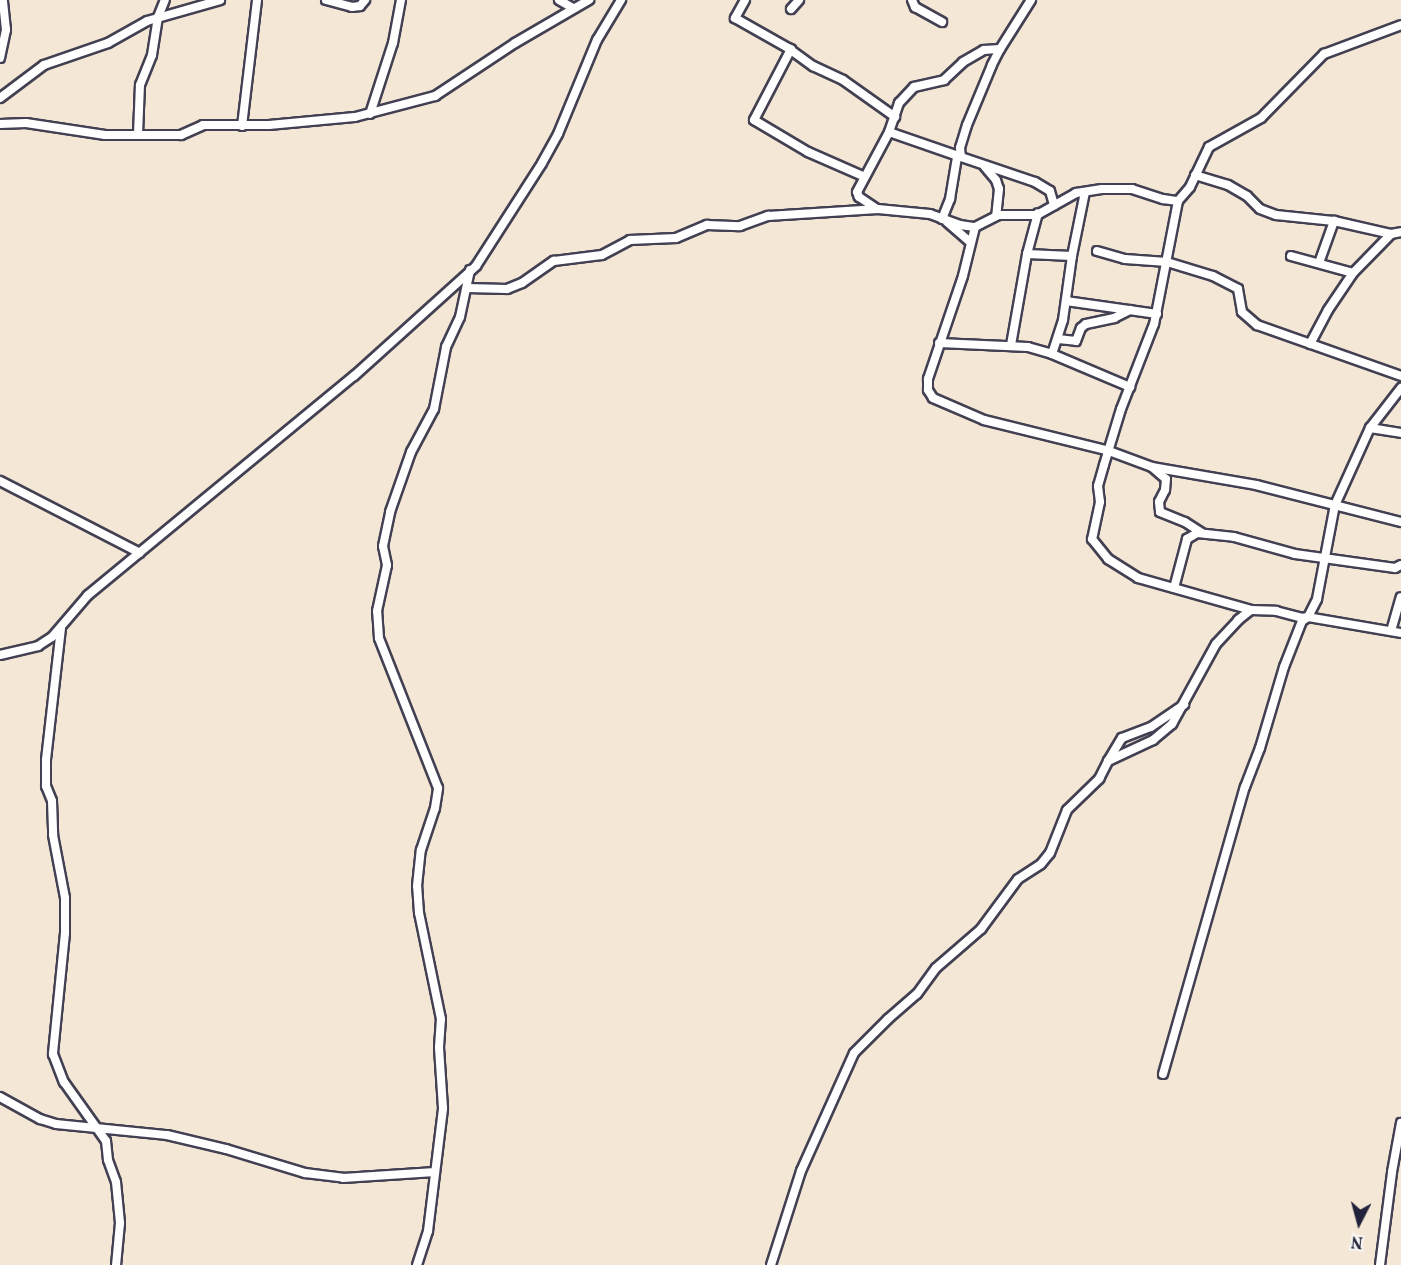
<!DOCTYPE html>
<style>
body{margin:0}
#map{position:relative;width:1401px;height:1265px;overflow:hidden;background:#f4e7d6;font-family:Vollkorn,serif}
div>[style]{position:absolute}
.roads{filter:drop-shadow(2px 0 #424052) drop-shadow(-2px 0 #424052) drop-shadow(0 2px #424052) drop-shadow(0 -2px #424052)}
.minor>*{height:8px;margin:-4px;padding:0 4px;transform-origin:4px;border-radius:4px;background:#fff}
span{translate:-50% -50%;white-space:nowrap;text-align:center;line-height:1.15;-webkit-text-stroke:4.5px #f6f6f2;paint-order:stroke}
.north{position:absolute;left:1329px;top:1193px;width:60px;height:60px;-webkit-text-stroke:4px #f6f6f2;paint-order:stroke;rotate:186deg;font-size:16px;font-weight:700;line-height:24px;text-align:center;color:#22223b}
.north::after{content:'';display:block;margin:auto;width:21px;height:27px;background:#22223b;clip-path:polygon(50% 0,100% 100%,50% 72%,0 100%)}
</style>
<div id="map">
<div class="roads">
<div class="minor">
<i style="left:326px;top:0;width:27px;rotate:15deg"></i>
<i style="left:352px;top:7px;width:8px;rotate:-7deg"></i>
<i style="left:360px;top:6px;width:8px;rotate:-50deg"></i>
<i style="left:559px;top:0;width:16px;rotate:30deg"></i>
<i style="left:745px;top:0;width:21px;rotate:119deg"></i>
<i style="left:735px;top:18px;width:61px;rotate:29.5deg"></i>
<i style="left:788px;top:48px;width:31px;rotate:36deg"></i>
<i style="left:813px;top:66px;width:33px;rotate:25deg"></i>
<i style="left:843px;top:80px;width:64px;rotate:35.4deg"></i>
<i style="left:912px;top:0;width:8px;rotate:67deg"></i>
<i style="left:915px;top:7px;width:31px;rotate:29deg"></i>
<i style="left:1031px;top:0;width:58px;rotate:122.3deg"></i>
<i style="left:1000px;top:49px;width:18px;rotate:117deg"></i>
<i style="left:992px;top:65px;width:65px;rotate:112.6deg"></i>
<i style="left:967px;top:125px;width:24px;rotate:107deg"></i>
<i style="left:960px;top:148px;width:9px;rotate:84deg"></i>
<i style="left:961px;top:157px;width:78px;rotate:18.7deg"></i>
<i style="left:1035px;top:182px;width:17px;rotate:31deg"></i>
<i style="left:1050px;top:191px;width:15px;rotate:74deg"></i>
<i style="left:791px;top:9px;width:12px;rotate:-48deg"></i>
<i style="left:791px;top:49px;width:80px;rotate:117.5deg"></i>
<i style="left:754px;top:120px;width:63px;rotate:30.7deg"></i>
<i style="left:808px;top:152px;width:62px;rotate:23.7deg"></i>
<i style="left:0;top:58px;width:29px;rotate:-78deg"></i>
<i style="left:6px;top:30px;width:30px;rotate:-96deg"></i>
<i style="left:0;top:98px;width:55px;rotate:-36.9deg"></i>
<i style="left:44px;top:65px;width:68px;rotate:-19deg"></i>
<i style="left:108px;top:43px;width:45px;rotate:-29.4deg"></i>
<i style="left:147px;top:21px;width:76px;rotate:-16deg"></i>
<i style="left:370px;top:114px;width:75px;rotate:-72.1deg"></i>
<i style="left:393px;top:43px;width:44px;rotate:-79.5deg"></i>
<i style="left:0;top:124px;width:26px;rotate:-2deg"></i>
<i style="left:26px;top:123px;width:80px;rotate:8.6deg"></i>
<i style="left:105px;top:135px;width:76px"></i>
<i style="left:181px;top:135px;width:24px;rotate:-24deg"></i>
<i style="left:203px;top:125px;width:66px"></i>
<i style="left:269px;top:125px;width:86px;rotate:-5.3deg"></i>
<i style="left:355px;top:117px;width:83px;rotate:-14.7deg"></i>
<i style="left:435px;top:96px;width:96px;rotate:-33.5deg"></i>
<i style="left:515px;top:43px;width:86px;rotate:-30.2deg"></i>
<i style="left:242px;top:126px;width:127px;rotate:-83.2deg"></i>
<i style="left:889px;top:132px;width:76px;rotate:19.1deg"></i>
<i style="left:138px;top:134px;width:49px;rotate:-87.7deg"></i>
<i style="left:140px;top:85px;width:32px;rotate:-68deg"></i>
<i style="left:152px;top:55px;width:38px;rotate:-81deg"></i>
<i style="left:158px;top:17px;width:18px;rotate:-68deg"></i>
<i style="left:985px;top:167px;width:17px;rotate:50deg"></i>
<i style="left:996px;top:180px;width:9px;rotate:72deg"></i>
<i style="left:999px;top:189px;width:27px;rotate:96deg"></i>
<i style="left:1195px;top:175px;width:34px;rotate:17deg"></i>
<i style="left:1228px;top:185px;width:22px;rotate:30deg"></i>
<i style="left:1247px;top:196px;width:18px;rotate:45deg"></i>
<i style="left:1260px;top:209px;width:17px;rotate:21deg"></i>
<i style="left:1276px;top:215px;width:58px;rotate:5.9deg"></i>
<i style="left:1334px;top:221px;width:58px;rotate:12.8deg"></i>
<i style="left:1391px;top:234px;width:10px;rotate:-11deg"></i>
<i style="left:1178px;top:201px;width:125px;rotate:101deg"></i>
<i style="left:1154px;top:324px;width:91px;rotate:111.2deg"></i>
<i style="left:1121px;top:409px;width:59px;rotate:106.9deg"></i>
<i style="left:1104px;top:465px;width:22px;rotate:106deg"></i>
<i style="left:1098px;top:486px;width:16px;rotate:83deg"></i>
<i style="left:1100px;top:502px;width:38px;rotate:102deg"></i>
<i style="left:1092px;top:539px;width:26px;rotate:51deg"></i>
<i style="left:1108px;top:559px;width:36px;rotate:32deg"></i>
<i style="left:1138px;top:578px;width:117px;rotate:15.8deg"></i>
<i style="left:877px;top:209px;width:22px;rotate:-146deg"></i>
<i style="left:859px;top:197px;width:5px;rotate:-112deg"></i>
<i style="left:857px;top:192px;width:68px;rotate:-61.9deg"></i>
<i style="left:889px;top:132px;width:31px;rotate:-71deg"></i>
<i style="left:899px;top:103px;width:22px;rotate:-47deg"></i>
<i style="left:914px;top:87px;width:31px;rotate:-13deg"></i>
<i style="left:944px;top:80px;width:26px;rotate:-43deg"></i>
<i style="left:963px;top:62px;width:24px;rotate:-30deg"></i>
<i style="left:984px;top:50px;width:16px;rotate:-4deg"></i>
<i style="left:942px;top:219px;width:22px;rotate:-68deg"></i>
<i style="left:950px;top:199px;width:43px;rotate:-80.5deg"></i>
<i style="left:947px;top:222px;width:29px;rotate:41deg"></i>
<i style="left:975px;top:227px;width:50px;rotate:103.8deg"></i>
<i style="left:963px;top:276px;width:109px;rotate:108.8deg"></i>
<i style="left:928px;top:379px;width:11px;rotate:90deg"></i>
<i style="left:928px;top:390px;width:9px;rotate:58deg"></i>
<i style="left:933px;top:398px;width:56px;rotate:23.3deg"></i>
<i style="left:984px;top:420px;width:129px;rotate:13.9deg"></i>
<i style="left:1109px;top:451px;width:46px;rotate:20.4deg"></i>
<i style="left:1152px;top:467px;width:106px;rotate:9.8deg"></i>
<i style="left:1256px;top:485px;width:150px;rotate:14.3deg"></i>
<i style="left:1097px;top:251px;width:29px;rotate:16deg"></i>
<i style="left:1125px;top:259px;width:42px;rotate:4.1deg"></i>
<i style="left:1167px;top:262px;width:48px;rotate:16.9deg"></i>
<i style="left:1213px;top:276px;width:28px;rotate:27deg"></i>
<i style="left:1238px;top:289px;width:23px;rotate:80deg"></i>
<i style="left:1242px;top:312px;width:20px;rotate:41deg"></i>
<i style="left:1257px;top:325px;width:153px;rotate:19.5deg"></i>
<i style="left:1027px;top:254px;width:45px;rotate:2.5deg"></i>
<i style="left:1291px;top:256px;width:64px;rotate:15.3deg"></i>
<i style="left:1319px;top:263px;width:45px;rotate:-70.3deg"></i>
<i style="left:467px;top:288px;width:40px;rotate:1.4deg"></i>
<i style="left:507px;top:289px;width:16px;rotate:-22deg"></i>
<i style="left:522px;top:283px;width:39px;rotate:-35deg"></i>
<i style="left:554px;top:261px;width:48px;rotate:-7.1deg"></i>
<i style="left:602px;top:255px;width:32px;rotate:-28deg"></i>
<i style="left:630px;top:240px;width:46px;rotate:-2.5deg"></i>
<i style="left:676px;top:238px;width:34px;rotate:-23deg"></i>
<i style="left:707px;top:225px;width:33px;rotate:2deg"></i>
<i style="left:740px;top:226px;width:30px;rotate:-20deg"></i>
<i style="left:768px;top:216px;width:110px;rotate:-3.6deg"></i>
<i style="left:878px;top:209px;width:52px;rotate:5.5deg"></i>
<i style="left:930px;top:214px;width:32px;rotate:20deg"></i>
<i style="left:960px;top:225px;width:15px;rotate:8deg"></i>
<i style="left:975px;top:227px;width:27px;rotate:-27deg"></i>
<i style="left:999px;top:215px;width:38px"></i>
<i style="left:1037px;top:215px;width:45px;rotate:-29.4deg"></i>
<i style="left:1076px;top:193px;width:26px;rotate:-9deg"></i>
<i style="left:1102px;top:189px;width:30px"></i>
<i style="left:1132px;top:189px;width:33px;rotate:18deg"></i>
<i style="left:1163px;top:199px;width:15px;rotate:8deg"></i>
<i style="left:1178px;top:201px;width:18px;rotate:-49deg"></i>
<i style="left:1190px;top:187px;width:44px;rotate:-64.6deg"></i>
<i style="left:1209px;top:147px;width:60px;rotate:-29.1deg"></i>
<i style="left:1261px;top:118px;width:90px;rotate:-45.5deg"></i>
<i style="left:1324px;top:54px;width:82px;rotate:-20.6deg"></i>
<i style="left:1066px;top:301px;width:92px;rotate:8.1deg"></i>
<i style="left:1058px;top:339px;width:18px;rotate:6deg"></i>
<i style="left:1076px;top:341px;width:14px;rotate:-69deg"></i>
<i style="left:1081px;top:328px;width:6px;rotate:-39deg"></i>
<i style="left:1086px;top:324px;width:29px;rotate:-12deg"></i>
<i style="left:1114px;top:318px;width:18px;rotate:-27deg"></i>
<i style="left:939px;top:343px;width:89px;rotate:2.6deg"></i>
<i style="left:1028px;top:347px;width:25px;rotate:16deg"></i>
<i style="left:1052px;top:354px;width:85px;rotate:22.9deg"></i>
<i style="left:1310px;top:344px;width:38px;rotate:-62deg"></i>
<i style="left:1328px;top:310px;width:45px;rotate:-56deg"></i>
<i style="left:1353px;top:273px;width:54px;rotate:-45.7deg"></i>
<i style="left:1011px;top:345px;width:92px;rotate:-80deg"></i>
<i style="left:1027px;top:254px;width:42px;rotate:-75deg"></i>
<i style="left:1052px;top:354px;width:36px;rotate:-72deg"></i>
<i style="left:1063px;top:320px;width:65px;rotate:-82deg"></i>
<i style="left:1072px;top:256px;width:65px;rotate:-78.5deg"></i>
<i style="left:1370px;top:428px;width:31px;rotate:9deg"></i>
<i style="left:1152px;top:467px;width:18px;rotate:41deg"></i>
<i style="left:1166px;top:479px;width:11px;rotate:95deg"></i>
<i style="left:1165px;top:490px;width:13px;rotate:117deg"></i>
<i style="left:1159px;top:502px;width:10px;rotate:84deg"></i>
<i style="left:1160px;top:512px;width:27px;rotate:22deg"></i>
<i style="left:1185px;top:522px;width:20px;rotate:33deg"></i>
<i style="left:0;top:481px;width:157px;rotate:27.2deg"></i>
<i style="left:1174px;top:588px;width:51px;rotate:-75.1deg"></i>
<i style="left:1187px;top:539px;width:12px;rotate:-31deg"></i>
<i style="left:1197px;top:533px;width:37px;rotate:6deg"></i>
<i style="left:1234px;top:537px;width:63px;rotate:15.6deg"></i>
<i style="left:1295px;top:554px;width:101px;rotate:8deg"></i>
<i style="left:1395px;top:568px;width:7px;rotate:-27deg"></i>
<i style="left:61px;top:628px;width:133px;rotate:96.5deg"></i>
<i style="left:46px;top:760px;width:26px;rotate:90deg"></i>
<i style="left:46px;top:786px;width:16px;rotate:68deg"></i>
<i style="left:52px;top:801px;width:34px;rotate:88deg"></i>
<i style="left:53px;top:835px;width:64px;rotate:79.2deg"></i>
<i style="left:65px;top:898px;width:35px;rotate:90deg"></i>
<i style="left:65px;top:933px;width:122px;rotate:95.7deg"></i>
<i style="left:53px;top:1054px;width:30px;rotate:69deg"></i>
<i style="left:64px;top:1082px;width:72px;rotate:54.6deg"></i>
<i style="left:106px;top:1141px;width:19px;rotate:84deg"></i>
<i style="left:108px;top:1160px;width:23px;rotate:70deg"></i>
<i style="left:116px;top:1182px;width:41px;rotate:84.4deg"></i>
<i style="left:120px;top:1223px;width:42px;rotate:95.4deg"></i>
<i style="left:1391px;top:631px;width:35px;rotate:-74deg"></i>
<i style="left:0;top:655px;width:39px;rotate:-13deg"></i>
<i style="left:38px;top:646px;width:17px;rotate:-33deg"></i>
<i style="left:52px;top:637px;width:55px;rotate:-49.4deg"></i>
<i style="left:88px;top:595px;width:345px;rotate:-39.5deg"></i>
<i style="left:354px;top:376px;width:164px;rotate:-42deg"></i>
<i style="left:476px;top:266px;width:122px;rotate:-57.3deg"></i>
<i style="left:542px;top:163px;width:33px;rotate:-61deg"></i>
<i style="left:558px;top:134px;width:102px;rotate:-67.5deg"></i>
<i style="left:597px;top:40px;width:47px;rotate:-59deg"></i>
<i style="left:1108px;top:761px;width:27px;rotate:-59deg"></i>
<i style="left:1122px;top:738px;width:31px;rotate:-21deg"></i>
<i style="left:1151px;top:727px;width:40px;rotate:-34deg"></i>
<i style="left:1163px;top:1074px;width:298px;rotate:-74.1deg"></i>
<i style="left:1245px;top:787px;width:42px;rotate:-69deg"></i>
<i style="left:1260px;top:748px;width:84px;rotate:-73.5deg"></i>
<i style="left:1284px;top:667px;width:49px;rotate:-68.6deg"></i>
<i style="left:1302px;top:621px;width:7px;rotate:-34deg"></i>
<i style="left:1308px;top:617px;width:94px;rotate:9.8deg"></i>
<i style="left:0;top:1097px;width:46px;rotate:28.8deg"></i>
<i style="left:40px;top:1119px;width:17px;rotate:17deg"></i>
<i style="left:56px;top:1124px;width:112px;rotate:5.7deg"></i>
<i style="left:167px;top:1135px;width:61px;rotate:13.3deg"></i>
<i style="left:226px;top:1149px;width:83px;rotate:16.9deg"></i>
<i style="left:305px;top:1173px;width:38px;rotate:7deg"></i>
<i style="left:343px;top:1178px;width:92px;rotate:-3.7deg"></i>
<i style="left:417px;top:1265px;width:36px;rotate:-72deg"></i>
<i style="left:428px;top:1231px;width:124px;rotate:-83deg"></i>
<i style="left:443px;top:1108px;width:61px;rotate:-93.8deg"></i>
<i style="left:439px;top:1047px;width:28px;rotate:-86deg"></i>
<i style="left:441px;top:1019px;width:108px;rotate:-101.7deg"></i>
<i style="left:419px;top:913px;width:27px;rotate:-94deg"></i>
<i style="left:417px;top:886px;width:36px;rotate:-84deg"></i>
<i style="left:421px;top:850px;width:44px;rotate:-71.6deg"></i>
<i style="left:435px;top:808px;width:20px;rotate:-81deg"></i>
<i style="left:438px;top:788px;width:161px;rotate:-111.5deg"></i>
<i style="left:379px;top:638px;width:27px;rotate:-94deg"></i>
<i style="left:377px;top:611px;width:47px;rotate:-77.7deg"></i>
<i style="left:387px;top:565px;width:19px;rotate:-102deg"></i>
<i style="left:383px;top:546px;width:35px;rotate:-78deg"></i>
<i style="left:390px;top:512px;width:64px;rotate:-70.7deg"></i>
<i style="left:411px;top:452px;width:49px;rotate:-61.9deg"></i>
<i style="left:434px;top:409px;width:63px;rotate:-79deg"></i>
<i style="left:446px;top:347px;width:33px;rotate:-65deg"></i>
<i style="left:460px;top:317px;width:48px;rotate:-78deg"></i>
<i style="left:771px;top:1265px;width:99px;rotate:-72.3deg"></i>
<i style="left:801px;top:1171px;width:129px;rotate:-65.8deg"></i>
<i style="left:854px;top:1053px;width:48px;rotate:-45deg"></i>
<i style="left:888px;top:1019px;width:38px;rotate:-41deg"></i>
<i style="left:917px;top:994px;width:32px;rotate:-54deg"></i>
<i style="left:936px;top:968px;width:60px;rotate:-40.9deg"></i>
<i style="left:981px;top:929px;width:62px;rotate:-53.5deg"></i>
<i style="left:1018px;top:879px;width:27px;rotate:-33deg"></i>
<i style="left:1041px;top:864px;width:14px;rotate:-51deg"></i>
<i style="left:1050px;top:853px;width:46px;rotate:-68.4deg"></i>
<i style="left:1067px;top:810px;width:45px;rotate:-44.1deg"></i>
<i style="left:1099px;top:779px;width:20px;rotate:-63deg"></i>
<i style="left:1108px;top:761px;width:50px;rotate:-25deg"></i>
<i style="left:1153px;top:740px;width:25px;rotate:-40deg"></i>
<i style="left:1172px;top:724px;width:91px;rotate:-61.2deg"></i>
<i style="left:1216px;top:644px;width:33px;rotate:-47deg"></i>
<i style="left:1238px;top:620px;width:16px;rotate:-38deg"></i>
<i style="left:1251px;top:610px;width:25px;rotate:2deg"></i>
<i style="left:1276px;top:611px;width:27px;rotate:15deg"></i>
<i style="left:1302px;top:618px;width:6px;rotate:-9deg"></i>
<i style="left:1308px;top:617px;width:20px;rotate:-63deg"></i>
<i style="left:1317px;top:599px;width:96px;rotate:-79.2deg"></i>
<i style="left:1335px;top:505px;width:85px;rotate:-65.6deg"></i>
<i style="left:1370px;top:428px;width:51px;rotate:-52.2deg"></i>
<i style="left:1380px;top:1265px;width:94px;rotate:-82.6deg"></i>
<i style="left:1392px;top:1172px;width:50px;rotate:-79.6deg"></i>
</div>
</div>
<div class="north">N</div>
</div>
